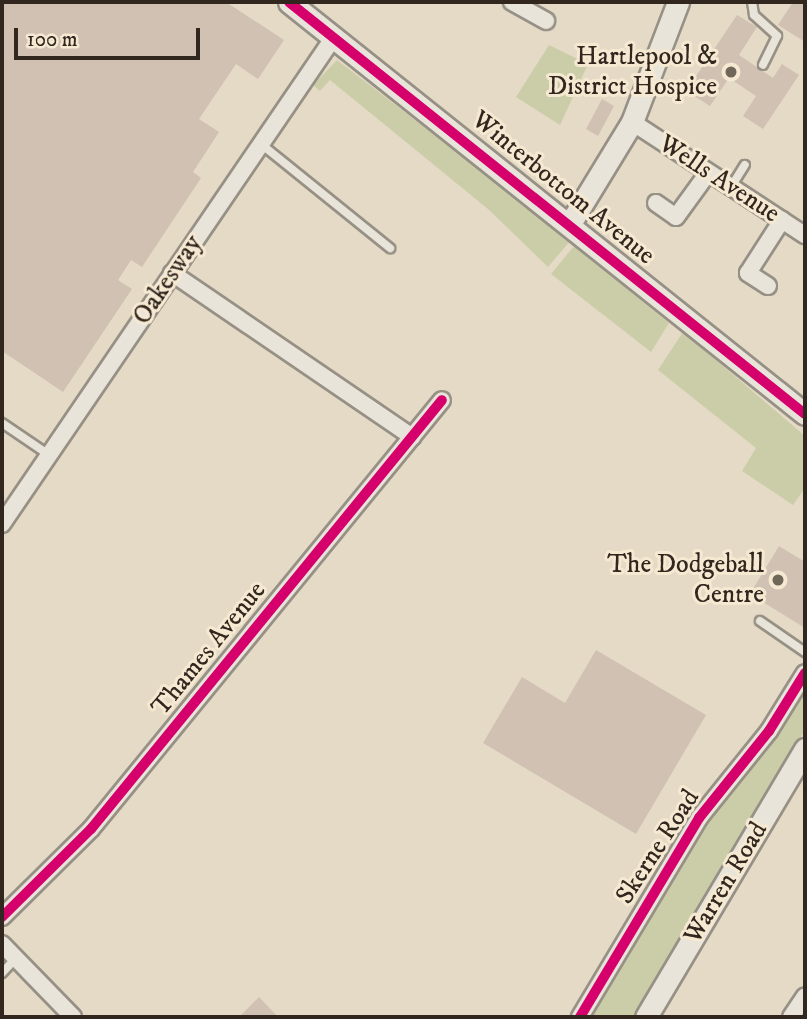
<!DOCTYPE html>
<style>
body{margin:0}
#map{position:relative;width:807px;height:1019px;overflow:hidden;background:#e4dac6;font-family:"IM FELL DW Pica",serif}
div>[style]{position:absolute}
.green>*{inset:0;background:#cbcda9}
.building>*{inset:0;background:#d1c1b3}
.roads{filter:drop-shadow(2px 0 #979085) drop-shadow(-2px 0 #979085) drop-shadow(0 2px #979085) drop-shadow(0 -2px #979085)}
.lane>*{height:8px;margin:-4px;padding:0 4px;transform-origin:4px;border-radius:4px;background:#e9e4da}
.street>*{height:16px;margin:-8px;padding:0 8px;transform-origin:8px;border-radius:8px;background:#e9e4da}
.secondary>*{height:21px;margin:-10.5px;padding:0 10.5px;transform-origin:10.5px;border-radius:10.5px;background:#e9e4da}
.cycleway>*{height:10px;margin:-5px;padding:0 5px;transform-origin:5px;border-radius:5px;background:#d6006c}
.dots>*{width:19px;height:19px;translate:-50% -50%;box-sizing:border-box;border:4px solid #f6e9d2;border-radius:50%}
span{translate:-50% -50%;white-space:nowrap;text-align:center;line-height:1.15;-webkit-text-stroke:6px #f6e9d2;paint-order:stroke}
.poi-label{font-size:26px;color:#31271f}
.right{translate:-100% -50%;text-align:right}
.street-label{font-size:26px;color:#31271f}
.frame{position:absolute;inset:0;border:4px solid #31271f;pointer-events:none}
.scale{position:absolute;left:14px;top:28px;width:186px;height:32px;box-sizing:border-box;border:4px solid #31271f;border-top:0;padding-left:9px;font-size:21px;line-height:24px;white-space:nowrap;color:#31271f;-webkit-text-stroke:5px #f6e9d2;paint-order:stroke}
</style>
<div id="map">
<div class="green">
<i style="clip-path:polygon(549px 45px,588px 64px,560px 125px,516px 97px)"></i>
<i style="clip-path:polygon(337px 60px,571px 240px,548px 267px,488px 209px,330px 80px,320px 91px,313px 85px)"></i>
<i style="clip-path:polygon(574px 246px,669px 323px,651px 352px,551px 274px)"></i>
<i style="clip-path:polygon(683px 332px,805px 436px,805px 488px,793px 505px,742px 471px,756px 448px,658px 370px)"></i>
<i style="clip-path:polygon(805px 688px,805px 730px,634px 1017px,592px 1017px,710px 816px,774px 738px)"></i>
</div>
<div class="building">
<i style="clip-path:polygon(2px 2px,226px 2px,284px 40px,258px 79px,236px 64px,199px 119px,219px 132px,193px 172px,201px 178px,142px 267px,131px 260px,118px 280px,132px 289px,63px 392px,2px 351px)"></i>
<i style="clip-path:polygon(793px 2px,805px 2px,805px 42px,778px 25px)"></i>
<i style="clip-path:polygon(737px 15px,757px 27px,739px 55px,773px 78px,782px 64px,799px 75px,763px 129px,743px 116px,756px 96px,729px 78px,710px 106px,686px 91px)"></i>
<i style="clip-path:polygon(602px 99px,614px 106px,598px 136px,586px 129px)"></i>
<i style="clip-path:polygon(779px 546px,805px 562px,805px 628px,750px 594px)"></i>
<i style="clip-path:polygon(596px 650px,706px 715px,636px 834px,483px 743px,522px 677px,565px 703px)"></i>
<i style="clip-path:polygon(259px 997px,278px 1017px,239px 1017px)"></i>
</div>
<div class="roads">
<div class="lane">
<i style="left:752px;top:2px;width:13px;rotate:81deg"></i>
<i style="left:754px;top:15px;width:31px;rotate:42deg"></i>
<i style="left:777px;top:36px;width:32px;rotate:116deg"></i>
<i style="left:261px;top:144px;width:166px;rotate:38.9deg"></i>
<i style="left:731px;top:187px;width:26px;rotate:-58deg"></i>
<i style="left:2px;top:423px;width:57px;rotate:34.2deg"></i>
<i style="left:760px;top:621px;width:55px;rotate:34.6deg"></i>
<i style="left:2px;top:973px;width:21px;rotate:-47deg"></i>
</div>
<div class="street">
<i style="left:512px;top:2px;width:39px;rotate:29deg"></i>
<i style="left:632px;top:122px;width:207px;rotate:33.2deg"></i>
<i style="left:656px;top:203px;width:24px;rotate:35deg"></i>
<i style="left:676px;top:217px;width:54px;rotate:-54deg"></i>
<i style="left:172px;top:273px;width:291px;rotate:34.3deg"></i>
<i style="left:768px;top:286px;width:24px;rotate:-147deg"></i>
<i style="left:748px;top:273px;width:63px;rotate:-57.3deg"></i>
<i style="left:2px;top:524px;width:589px;rotate:-55.72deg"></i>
<i style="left:2px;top:917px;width:125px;rotate:-44.7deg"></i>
<i style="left:91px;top:829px;width:554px;rotate:-50.71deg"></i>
<i style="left:2px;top:944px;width:102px;rotate:45.8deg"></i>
<i style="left:580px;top:1017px;width:232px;rotate:-59.1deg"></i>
<i style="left:699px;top:818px;width:112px;rotate:-51.2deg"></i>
<i style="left:769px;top:731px;width:68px;rotate:-58.2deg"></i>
<i style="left:791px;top:1017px;width:25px;rotate:-56deg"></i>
</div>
<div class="secondary">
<i style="left:289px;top:2px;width:660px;rotate:38.61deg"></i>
<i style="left:571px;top:222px;width:117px;rotate:-58.6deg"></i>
<i style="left:632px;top:122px;width:129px;rotate:-69deg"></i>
<i style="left:646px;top:1017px;width:312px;rotate:-59.3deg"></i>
</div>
</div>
<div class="cycleway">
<i style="left:289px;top:2px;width:660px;rotate:38.61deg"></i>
<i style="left:2px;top:917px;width:125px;rotate:-44.7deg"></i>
<i style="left:91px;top:829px;width:554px;rotate:-50.71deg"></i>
<i style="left:580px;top:1017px;width:232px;rotate:-59.1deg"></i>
<i style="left:699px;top:818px;width:112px;rotate:-51.2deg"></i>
<i style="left:769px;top:731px;width:68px;rotate:-58.2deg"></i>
</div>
<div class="dots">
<i style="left:731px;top:72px;background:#706659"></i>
<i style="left:778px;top:580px;background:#706659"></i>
</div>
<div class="poi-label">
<span class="right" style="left:717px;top:72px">Hartlepool &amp;<br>District Hospice</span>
<span class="right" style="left:764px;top:580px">The Dodgeball<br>Centre</span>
</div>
<div class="street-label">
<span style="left:719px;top:179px;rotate:33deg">Wells Avenue</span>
<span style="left:563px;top:188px;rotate:39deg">Winterbottom Avenue</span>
<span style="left:168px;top:280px;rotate:-56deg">Oakesway</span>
<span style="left:209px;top:649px;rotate:-51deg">Thames Avenue</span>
<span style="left:658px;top:847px;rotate:-57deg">Skerne Road</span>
<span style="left:726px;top:883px;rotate:-59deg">Warren Road</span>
</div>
<div class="frame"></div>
<div class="scale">100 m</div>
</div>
